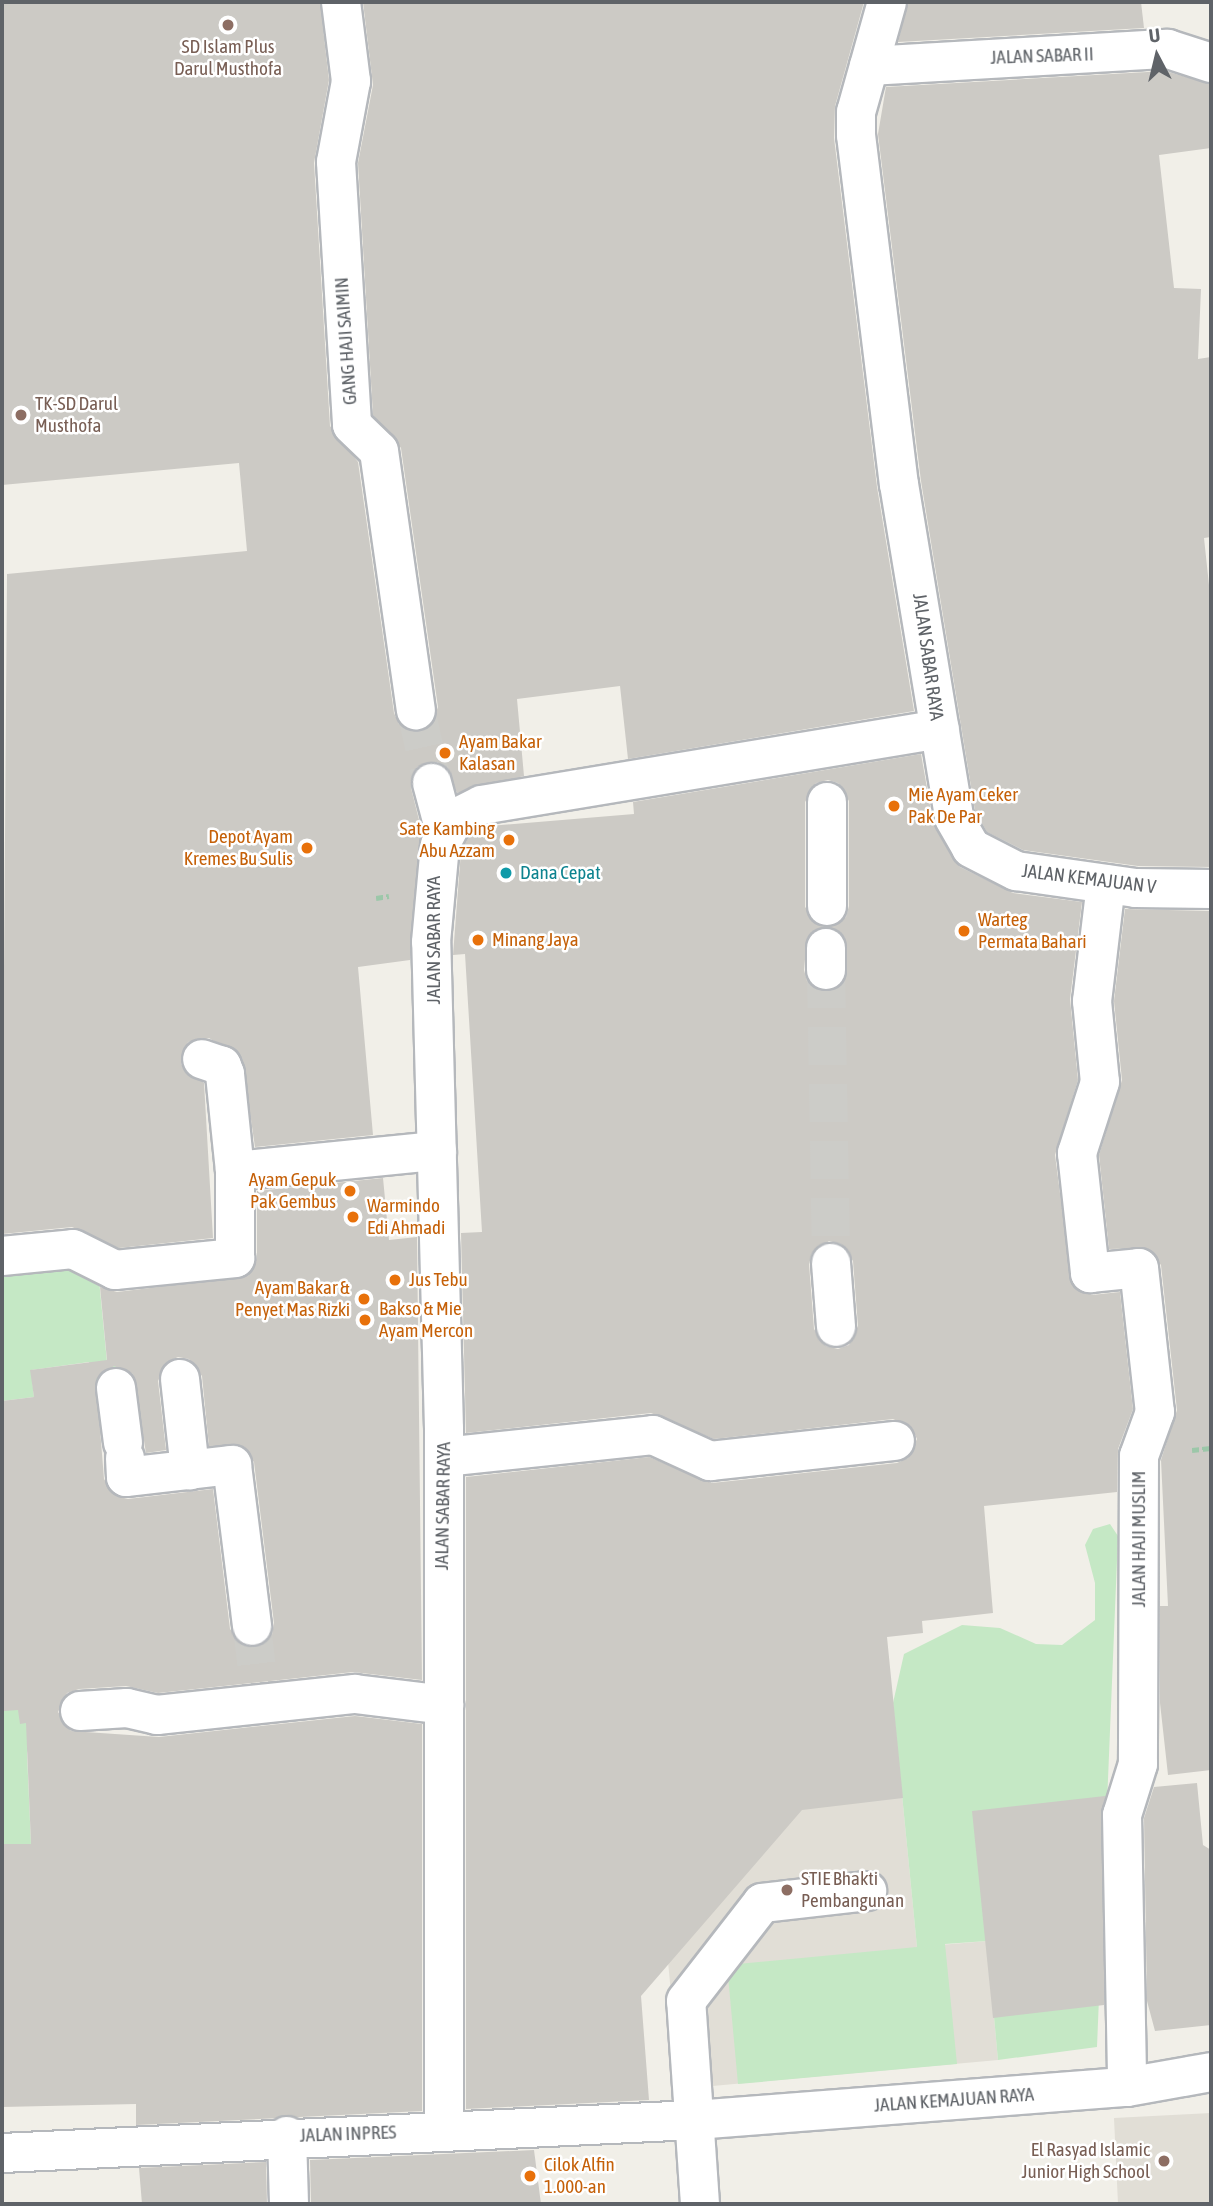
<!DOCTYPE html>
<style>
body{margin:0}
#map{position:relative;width:1213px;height:2206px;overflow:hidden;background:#f1efe8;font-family:"Asap Condensed",sans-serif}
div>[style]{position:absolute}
.education>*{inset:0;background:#e1ded6}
.green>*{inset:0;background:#c5e8c5}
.building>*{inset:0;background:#cccac5}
.minor-tunnel>*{height:38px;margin-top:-19px;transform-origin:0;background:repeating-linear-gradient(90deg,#ccccc8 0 38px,transparent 0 57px)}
.path>*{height:4.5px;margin-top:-2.25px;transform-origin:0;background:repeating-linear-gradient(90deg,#9cc7a9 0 7px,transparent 0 10.5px)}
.roads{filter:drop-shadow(2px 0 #b5b8bc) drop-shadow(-2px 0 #b5b8bc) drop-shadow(0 2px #b5b8bc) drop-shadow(0 -2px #b5b8bc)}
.minor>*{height:38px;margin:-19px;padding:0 19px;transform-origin:19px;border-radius:19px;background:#fff}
.dots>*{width:19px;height:19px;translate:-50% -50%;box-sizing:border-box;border:4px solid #fff;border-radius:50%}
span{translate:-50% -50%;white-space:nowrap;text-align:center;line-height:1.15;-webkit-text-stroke:5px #fff;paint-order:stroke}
.education-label{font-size:19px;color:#785e54}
.left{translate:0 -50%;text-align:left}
.right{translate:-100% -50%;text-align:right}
.street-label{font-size:19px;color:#5f6368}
.food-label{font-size:19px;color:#c56008}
.culture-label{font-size:19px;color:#0d838f}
.frame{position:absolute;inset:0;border:4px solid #5f6368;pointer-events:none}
.north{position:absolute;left:1122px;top:21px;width:70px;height:70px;-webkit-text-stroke:5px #fff;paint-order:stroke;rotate:353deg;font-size:19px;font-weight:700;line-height:28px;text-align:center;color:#5f6368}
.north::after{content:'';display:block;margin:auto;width:24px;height:32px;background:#5f6368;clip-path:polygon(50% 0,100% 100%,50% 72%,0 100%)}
</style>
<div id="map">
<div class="education">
<i style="clip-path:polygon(893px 1703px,917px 1947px,987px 1941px,998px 2060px,680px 2089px,656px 1834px)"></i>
<i style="clip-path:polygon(1211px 2113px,1211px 2204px,1118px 2204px,1114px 2118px)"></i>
</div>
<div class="green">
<i style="clip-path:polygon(84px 1258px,99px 1280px,107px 1362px,120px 1361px,123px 1384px,113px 1401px,94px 1403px,89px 1362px,31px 1370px,34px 1397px,2px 1401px,2px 1266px)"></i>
<i style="clip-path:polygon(1110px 1524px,1118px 1536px,1097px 2047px,998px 2060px,987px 1941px,945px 1944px,957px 2064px,738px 2084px,727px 1965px,917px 1947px,893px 1703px,904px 1654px,962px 1625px,1000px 1628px,1036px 1644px,1062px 1645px,1095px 1620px,1095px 1583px,1085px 1545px,1093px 1529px)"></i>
<i style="clip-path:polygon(2px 1674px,18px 1710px,40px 1721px,27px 1753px,31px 1844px,2px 1844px)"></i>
</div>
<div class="building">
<i style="clip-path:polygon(2px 2px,320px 2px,329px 80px,314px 163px,330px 426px,358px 462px,394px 713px,399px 724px,418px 732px,430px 727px,438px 707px,401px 448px,373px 415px,358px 163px,373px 85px,363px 2px,864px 2px,835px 106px,834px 138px,877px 487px,914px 711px,628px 759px,620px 686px,517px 699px,524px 776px,457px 793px,447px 767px,437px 762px,417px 767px,411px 788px,422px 832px,410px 960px,358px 967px,373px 1135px,255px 1147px,242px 1058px,209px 1038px,188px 1042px,181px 1064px,204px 1083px,213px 1238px,119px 1248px,72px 1227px,2px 1234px,7px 574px,247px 551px,239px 463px,2px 485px)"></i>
<i style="clip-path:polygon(908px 2px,1141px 2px,1144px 28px,898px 42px)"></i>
<i style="clip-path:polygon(1165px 71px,1211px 84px,1211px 148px,1159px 155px,1174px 288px,1201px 289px,1198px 359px,1211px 357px,1211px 537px,1204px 538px,1211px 604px,1211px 867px,1138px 866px,1023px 850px,987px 832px,975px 811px,921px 481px,878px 134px,886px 87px)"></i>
<i style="clip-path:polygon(evenodd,921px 754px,933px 822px,960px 867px,1013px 893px,1082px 902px,1070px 999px,1078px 1080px,1055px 1155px,1072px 1285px,1092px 1295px,1120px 1292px,1133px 1409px,1118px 1449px,1117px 1492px,984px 1506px,993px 1613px,922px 1621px,923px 1633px,887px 1637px,903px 1798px,802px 1810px,641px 1996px,649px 2100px,466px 2109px,466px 1477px,649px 1457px,712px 1483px,897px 1463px,908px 1458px,917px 1439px,912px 1428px,893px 1419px,714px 1439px,651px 1413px,466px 1433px,461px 1233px,482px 1232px,465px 954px,453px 955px,461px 851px,470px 835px,489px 826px,634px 814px,633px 802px,921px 754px,828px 780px,838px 783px,849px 801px,849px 906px,846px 917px,830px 927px,845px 938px,845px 980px,825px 992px,807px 981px,804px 970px,807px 938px,823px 927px,805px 907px,805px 802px,816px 783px,828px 780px,921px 754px,829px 1241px,841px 1244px,853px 1261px,858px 1326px,849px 1345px,838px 1349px,826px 1346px,814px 1329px,809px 1264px,812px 1253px,829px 1241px)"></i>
<i style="clip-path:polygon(1125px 909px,1211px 911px,1211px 1770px,1168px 1775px,1160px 1703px,1160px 1606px,1168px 1606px,1161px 1460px,1177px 1410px,1161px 1265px,1147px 1248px,1109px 1249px,1099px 1155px,1122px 1080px,1114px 1001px)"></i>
<i style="clip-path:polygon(evenodd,383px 1178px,389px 1240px,417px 1237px,422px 1680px,353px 1672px,158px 1693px,126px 1686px,79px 1689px,67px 1693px,58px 1712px,71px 1731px,159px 1737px,355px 1716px,422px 1724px,422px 2111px,136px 2125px,136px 2104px,2px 2107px,2px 1844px,31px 1844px,26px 1723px,20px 1724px,18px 1710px,4px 1711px,2px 1678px,2px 1401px,34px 1397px,30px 1370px,107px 1360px,100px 1287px,117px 1292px,248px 1276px,257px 1258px,257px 1191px,383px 1178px,178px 1357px,189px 1359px,202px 1376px,209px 1446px,240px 1445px,254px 1462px,274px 1623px,272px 1635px,255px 1648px,243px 1646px,230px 1629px,213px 1489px,128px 1499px,116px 1496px,104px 1479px,96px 1379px,114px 1366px,133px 1374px,146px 1453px,166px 1450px,158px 1381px,167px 1362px,178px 1357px)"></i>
<i style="clip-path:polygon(1197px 1783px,1203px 1845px,1211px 1850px,1211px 2025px,1155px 2031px,1147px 2001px,1144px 1818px,1154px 1787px)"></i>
<i style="clip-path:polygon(1105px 1796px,1104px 2005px,993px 2018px,972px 1811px)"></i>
<i style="clip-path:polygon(534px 2150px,541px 2204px,311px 2204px,310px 2160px)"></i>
<i style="clip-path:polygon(266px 2162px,267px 2204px,142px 2204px,139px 2168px)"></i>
</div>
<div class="minor-tunnel">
<i style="left:416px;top:710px;width:75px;rotate:77.6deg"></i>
<i style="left:826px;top:970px;width:293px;rotate:89deg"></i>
<i style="left:252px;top:1626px;width:70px;rotate:83.5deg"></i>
</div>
<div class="path">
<i style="left:376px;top:898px;width:13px;rotate:-9deg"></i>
<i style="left:1192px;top:1450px;width:19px;rotate:-6deg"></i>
</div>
<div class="roads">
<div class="minor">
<i style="left:341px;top:2px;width:80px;rotate:82.8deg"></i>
<i style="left:351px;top:81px;width:82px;rotate:100.5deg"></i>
<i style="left:336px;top:162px;width:263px;rotate:86.5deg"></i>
<i style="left:352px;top:425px;width:37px;rotate:44deg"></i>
<i style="left:379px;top:451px;width:262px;rotate:81.9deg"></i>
<i style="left:887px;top:2px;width:114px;rotate:105.7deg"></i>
<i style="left:856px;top:112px;width:23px;rotate:90deg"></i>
<i style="left:856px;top:135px;width:352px;rotate:83deg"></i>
<i style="left:899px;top:484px;width:338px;rotate:80.6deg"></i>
<i style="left:954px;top:818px;width:34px;rotate:60deg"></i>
<i style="left:971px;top:848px;width:51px;rotate:27.1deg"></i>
<i style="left:1016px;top:871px;width:121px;rotate:8.1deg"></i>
<i style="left:1136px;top:888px;width:75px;rotate:0.8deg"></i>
<i style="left:869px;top:66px;width:299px;rotate:-3.3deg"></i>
<i style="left:1168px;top:49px;width:45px;rotate:18deg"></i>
<i style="left:432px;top:783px;width:51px;rotate:75.1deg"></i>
<i style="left:1106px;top:884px;width:118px;rotate:96.8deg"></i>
<i style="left:1092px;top:1001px;width:81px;rotate:84.4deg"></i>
<i style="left:1100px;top:1082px;width:75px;rotate:107.9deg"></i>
<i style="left:1077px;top:1153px;width:121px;rotate:83.8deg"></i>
<i style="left:1090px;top:1273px;width:49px;rotate:-5.8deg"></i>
<i style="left:1139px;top:1268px;width:145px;rotate:83.7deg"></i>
<i style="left:1155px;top:1412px;width:47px;rotate:110deg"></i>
<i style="left:1139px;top:1456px;width:308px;rotate:90.2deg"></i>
<i style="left:1138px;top:1764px;width:53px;rotate:107.4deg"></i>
<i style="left:1122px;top:1815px;width:272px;rotate:88.9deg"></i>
<i style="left:827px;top:906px;width:104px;rotate:-90deg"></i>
<i style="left:826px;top:970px;width:22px;rotate:-90deg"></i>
<i style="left:235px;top:1171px;width:203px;rotate:-5.7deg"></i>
<i style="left:2px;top:1256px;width:71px;rotate:-5.6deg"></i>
<i style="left:73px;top:1249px;width:47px;rotate:26.6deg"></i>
<i style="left:115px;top:1270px;width:121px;rotate:-5.7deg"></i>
<i style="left:235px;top:1258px;width:87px;rotate:-90deg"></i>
<i style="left:235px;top:1171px;width:98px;rotate:-95.9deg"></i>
<i style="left:225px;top:1074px;width:9px;rotate:-111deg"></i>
<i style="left:222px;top:1066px;width:21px;rotate:-161deg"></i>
<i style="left:831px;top:1263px;width:64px;rotate:85.5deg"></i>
<i style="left:180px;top:1379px;width:92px;rotate:83.7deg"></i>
<i style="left:116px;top:1388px;width:55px;rotate:82.7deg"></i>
<i style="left:444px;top:1457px;width:210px;rotate:-6deg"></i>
<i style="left:653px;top:1435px;width:63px;rotate:24.5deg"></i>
<i style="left:710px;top:1461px;width:186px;rotate:-6.2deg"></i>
<i style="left:125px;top:1458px;width:19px;rotate:87deg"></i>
<i style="left:126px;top:1477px;width:107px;rotate:-6.5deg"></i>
<i style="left:232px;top:1465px;width:162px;rotate:82.9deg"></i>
<i style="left:80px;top:1711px;width:47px;rotate:-3.7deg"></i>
<i style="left:127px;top:1708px;width:31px;rotate:13deg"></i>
<i style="left:157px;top:1715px;width:199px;rotate:-6.1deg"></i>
<i style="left:355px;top:1694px;width:90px;rotate:7deg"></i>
<i style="left:444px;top:2130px;width:701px;rotate:-90deg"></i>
<i style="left:444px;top:1429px;width:487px;rotate:-91.5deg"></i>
<i style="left:431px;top:942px;width:97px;rotate:-84.7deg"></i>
<i style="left:440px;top:845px;width:30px;rotate:-62deg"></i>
<i style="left:454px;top:819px;width:31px;rotate:-27deg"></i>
<i style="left:482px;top:805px;width:464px;rotate:-9.4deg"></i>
<i style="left:287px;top:2136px;width:68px;rotate:88.3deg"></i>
<i style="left:2px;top:2153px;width:694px;rotate:-2.73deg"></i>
<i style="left:695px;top:2120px;width:433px;rotate:-4.4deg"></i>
<i style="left:1127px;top:2087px;width:85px;rotate:-10.1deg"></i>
<i style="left:700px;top:2204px;width:203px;rotate:-93.9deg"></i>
<i style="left:686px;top:2001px;width:124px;rotate:-52.2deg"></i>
<i style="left:762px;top:1903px;width:106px;rotate:-6.5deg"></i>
</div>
</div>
<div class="dots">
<i style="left:228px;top:25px;background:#8d6e63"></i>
<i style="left:21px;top:415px;background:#8d6e63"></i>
<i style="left:445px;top:753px;background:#e8710a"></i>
<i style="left:894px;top:806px;background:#e8710a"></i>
<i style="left:509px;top:840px;background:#e8710a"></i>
<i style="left:307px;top:848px;background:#e8710a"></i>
<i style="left:506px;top:873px;background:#0f9aa8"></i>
<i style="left:964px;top:931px;background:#e8710a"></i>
<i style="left:478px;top:940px;background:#e8710a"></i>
<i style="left:350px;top:1191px;background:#e8710a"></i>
<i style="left:353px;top:1217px;background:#e8710a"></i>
<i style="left:395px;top:1280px;background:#e8710a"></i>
<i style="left:364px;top:1299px;background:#e8710a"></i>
<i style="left:365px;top:1320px;background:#e8710a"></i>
<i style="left:787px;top:1890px;background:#8d6e63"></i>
<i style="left:1164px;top:2161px;background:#8d6e63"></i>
<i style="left:530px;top:2176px;background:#e8710a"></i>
</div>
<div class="education-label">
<span style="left:228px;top:58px">SD Islam Plus<br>Darul Musthofa</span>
<span class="left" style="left:35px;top:415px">TK-SD Darul<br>Musthofa</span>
<span class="left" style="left:801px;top:1890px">STIE Bhakti<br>Pembangunan</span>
<span class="right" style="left:1150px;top:2161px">El Rasyad Islamic<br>Junior High School</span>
</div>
<div class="street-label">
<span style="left:1042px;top:56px;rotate:-2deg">JALAN SABAR II</span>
<span style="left:346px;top:341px;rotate:-94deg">GANG HAJI SAIMIN</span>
<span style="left:928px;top:657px;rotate:82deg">JALAN SABAR RAYA</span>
<span style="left:1089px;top:879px;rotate:7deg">JALAN KEMAJUAN V</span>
<span style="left:434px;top:940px;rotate:-90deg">JALAN SABAR RAYA</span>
<span style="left:443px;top:1506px;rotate:-89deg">JALAN SABAR RAYA</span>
<span style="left:1139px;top:1539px;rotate:-90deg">JALAN HAJI MUSLIM</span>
<span style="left:954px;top:2100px;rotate:-4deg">JALAN KEMAJUAN RAYA</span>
<span style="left:348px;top:2134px;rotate:-2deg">JALAN INPRES</span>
</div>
<div class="food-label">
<span class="left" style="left:459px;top:753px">Ayam Bakar<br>Kalasan</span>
<span class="left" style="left:908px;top:806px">Mie Ayam Ceker<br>Pak De Par</span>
<span class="right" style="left:495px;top:840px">Sate Kambing<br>Abu Azzam</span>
<span class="right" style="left:293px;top:848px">Depot Ayam<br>Kremes Bu Sulis</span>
<span class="left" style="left:978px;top:931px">Warteg<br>Permata Bahari</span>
<span class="left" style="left:492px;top:940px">Minang Jaya</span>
<span class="right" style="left:336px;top:1191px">Ayam Gepuk<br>Pak Gembus</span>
<span class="left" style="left:367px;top:1217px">Warmindo<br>Edi Ahmadi</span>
<span class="left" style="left:409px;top:1280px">Jus Tebu</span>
<span class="right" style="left:350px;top:1299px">Ayam Bakar &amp;<br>Penyet Mas Rizki</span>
<span class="left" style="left:379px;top:1320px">Bakso &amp; Mie<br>Ayam Mercon</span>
<span class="left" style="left:544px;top:2176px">Cilok Alfin<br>1.000-an</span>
</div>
<div class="culture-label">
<span class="left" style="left:520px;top:873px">Dana Cepat</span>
</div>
<div class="frame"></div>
<div class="north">U</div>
</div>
